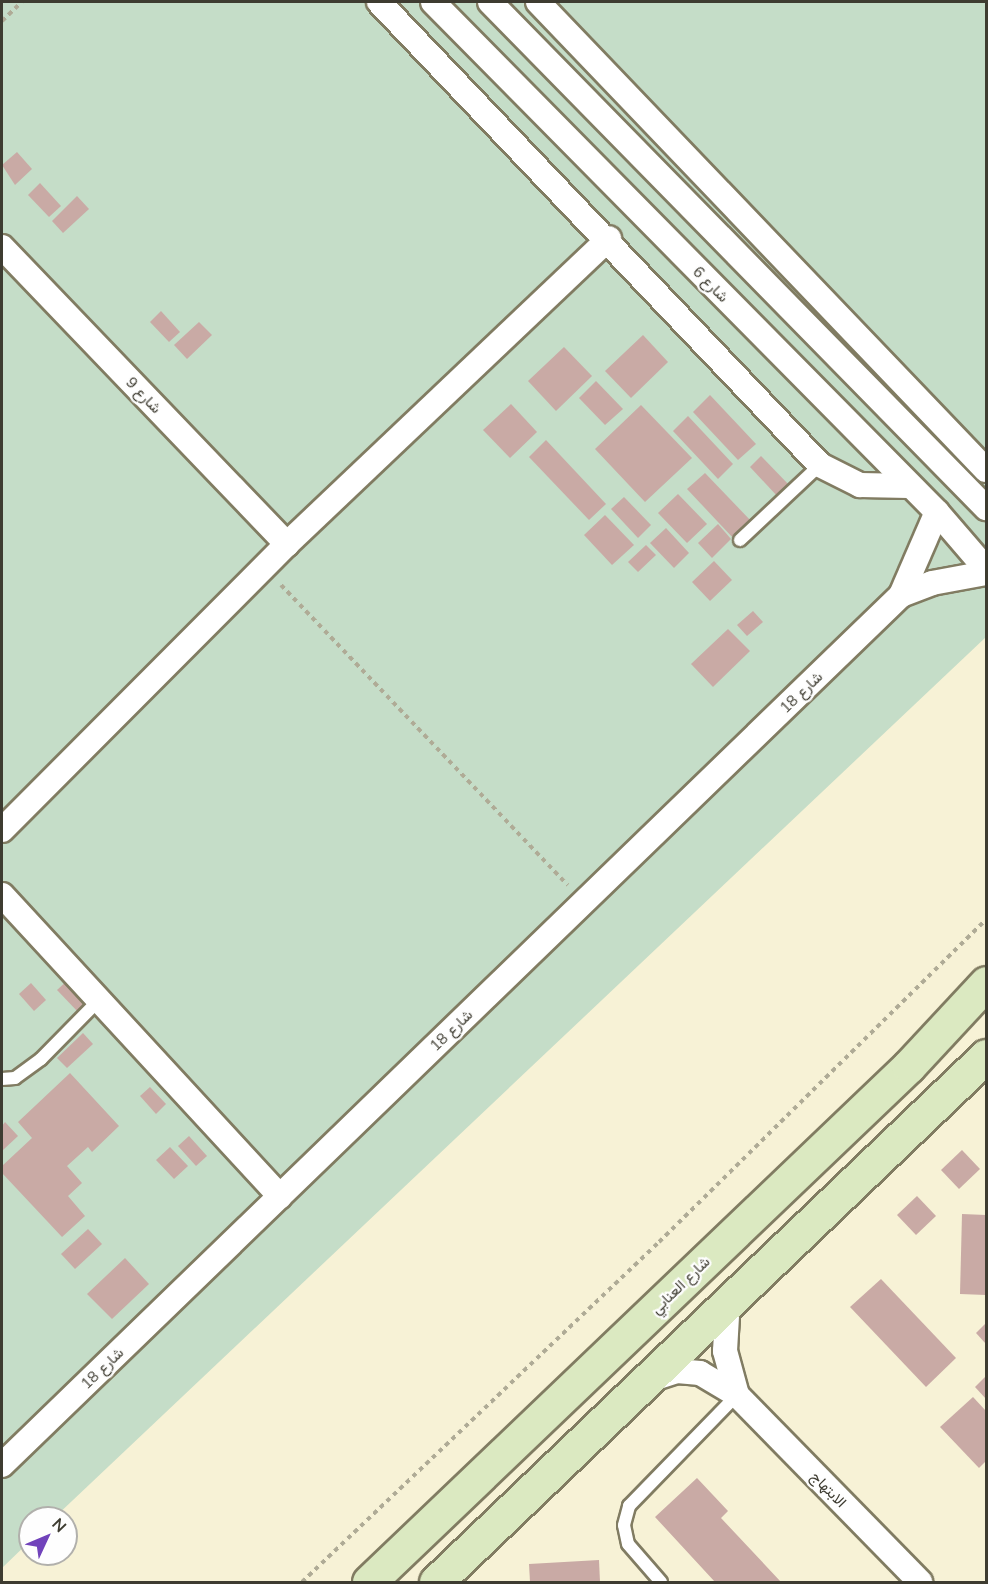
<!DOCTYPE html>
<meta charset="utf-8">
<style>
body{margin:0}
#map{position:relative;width:988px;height:1584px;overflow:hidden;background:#f7f2d6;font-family:Mulish,Vazirmatn,sans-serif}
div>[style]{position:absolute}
.green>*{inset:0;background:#c5ddc8}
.building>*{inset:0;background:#c9aaa5}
.path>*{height:4px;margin-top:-2px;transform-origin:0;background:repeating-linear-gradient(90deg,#afab96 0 4.5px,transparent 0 9px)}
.roads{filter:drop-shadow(2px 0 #817c62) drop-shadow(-2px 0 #817c62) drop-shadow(0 2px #817c62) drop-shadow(0 -2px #817c62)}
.lane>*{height:12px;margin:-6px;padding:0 6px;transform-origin:6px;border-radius:6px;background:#fff}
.street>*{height:24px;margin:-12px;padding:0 12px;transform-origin:12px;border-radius:12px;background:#fff}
.secondary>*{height:33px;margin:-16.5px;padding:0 16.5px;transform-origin:16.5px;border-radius:16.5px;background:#dbe9c1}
span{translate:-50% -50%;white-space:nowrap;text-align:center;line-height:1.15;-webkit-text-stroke:4.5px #fefefe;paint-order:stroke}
.street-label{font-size:15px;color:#3e3c31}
.frame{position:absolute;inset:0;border:3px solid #3e3c31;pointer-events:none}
.north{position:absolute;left:18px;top:1506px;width:60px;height:60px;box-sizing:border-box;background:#fefefe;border:2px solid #b1b0ac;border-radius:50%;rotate:46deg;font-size:16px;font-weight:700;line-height:24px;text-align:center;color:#3e3c31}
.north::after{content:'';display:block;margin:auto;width:21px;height:27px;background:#7143bb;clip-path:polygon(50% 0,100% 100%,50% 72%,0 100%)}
</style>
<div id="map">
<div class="green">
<i style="clip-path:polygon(2px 2px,986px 2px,986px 637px,54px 1518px,30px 1518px,30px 1541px,2px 1568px)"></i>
</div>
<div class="building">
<i style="clip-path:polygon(17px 152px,32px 169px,15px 185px,2px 165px)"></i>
<i style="clip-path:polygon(40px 183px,61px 206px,49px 217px,28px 195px)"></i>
<i style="clip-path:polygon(77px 196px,89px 209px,63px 233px,52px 221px)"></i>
<i style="clip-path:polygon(161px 311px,180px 332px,169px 342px,150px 322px)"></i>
<i style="clip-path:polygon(199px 322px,212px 335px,187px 359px,174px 345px)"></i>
<i style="clip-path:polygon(643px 335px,668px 362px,631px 398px,605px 371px)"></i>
<i style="clip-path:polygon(564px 347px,592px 376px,556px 411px,528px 381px)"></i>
<i style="clip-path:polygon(596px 381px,623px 409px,605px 425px,579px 398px)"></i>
<i style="clip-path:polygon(710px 395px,756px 444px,738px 460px,693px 412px)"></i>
<i style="clip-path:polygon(511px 404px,537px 432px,510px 458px,483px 430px)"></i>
<i style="clip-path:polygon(641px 405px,692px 458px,645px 502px,595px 449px)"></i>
<i style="clip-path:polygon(688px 416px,733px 464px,718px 479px,673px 431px)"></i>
<i style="clip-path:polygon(546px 440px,606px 504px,589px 520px,529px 457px)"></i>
<i style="clip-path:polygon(761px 456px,790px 486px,778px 497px,750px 467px)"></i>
<i style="clip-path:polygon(705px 473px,752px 522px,734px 539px,687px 489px)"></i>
<i style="clip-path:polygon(678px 494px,707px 524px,687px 543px,658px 513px)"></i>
<i style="clip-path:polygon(624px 497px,651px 525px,638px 538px,611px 509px)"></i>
<i style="clip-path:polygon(605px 515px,634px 545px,612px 565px,584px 535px)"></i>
<i style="clip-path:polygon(718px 524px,731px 539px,712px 558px,698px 543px)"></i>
<i style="clip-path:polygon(666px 528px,689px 553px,674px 568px,650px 543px)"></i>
<i style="clip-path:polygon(646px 545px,656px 555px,638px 572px,628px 562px)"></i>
<i style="clip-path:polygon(714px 561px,732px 580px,710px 601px,692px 582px)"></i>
<i style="clip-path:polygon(753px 611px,763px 622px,747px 636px,737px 625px)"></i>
<i style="clip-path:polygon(728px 629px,750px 651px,713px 687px,691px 664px)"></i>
<i style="clip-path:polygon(68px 980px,88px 1003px,78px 1012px,57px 990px)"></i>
<i style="clip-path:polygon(31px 983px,46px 1000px,34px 1011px,19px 994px)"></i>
<i style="clip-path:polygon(83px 1033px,93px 1044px,67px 1068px,57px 1058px)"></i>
<i style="clip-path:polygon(70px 1073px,119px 1126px,92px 1152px,88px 1147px,67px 1166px,82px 1183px,68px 1196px,85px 1216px,62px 1237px,2px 1173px,2px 1166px,32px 1138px,18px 1122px)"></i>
<i style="clip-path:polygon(150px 1087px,166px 1104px,156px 1114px,140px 1096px)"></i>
<i style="clip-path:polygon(5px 1122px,18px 1136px,2px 1151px,2px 1126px)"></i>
<i style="clip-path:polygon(189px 1136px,207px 1156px,196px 1166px,178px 1146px)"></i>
<i style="clip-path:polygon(170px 1147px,188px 1166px,174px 1179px,156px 1160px)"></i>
<i style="clip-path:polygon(962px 1150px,980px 1169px,959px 1189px,941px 1170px)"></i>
<i style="clip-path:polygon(917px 1196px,936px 1216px,916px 1235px,897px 1215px)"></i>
<i style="clip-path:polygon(962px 1214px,986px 1215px,986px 1295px,960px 1294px)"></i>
<i style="clip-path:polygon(88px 1229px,102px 1244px,75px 1269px,61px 1254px)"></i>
<i style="clip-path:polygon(125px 1258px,149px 1284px,112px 1319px,87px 1294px)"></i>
<i style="clip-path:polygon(881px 1279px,956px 1358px,926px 1387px,850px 1307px)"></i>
<i style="clip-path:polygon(986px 1323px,986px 1344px,976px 1333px)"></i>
<i style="clip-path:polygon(986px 1376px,986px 1399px,975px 1387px)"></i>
<i style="clip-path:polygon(973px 1397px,986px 1411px,986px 1461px,979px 1468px,940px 1427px)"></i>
<i style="clip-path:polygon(697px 1478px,728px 1511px,721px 1518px,781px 1582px,715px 1582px,655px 1517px)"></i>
<i style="clip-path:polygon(599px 1560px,600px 1582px,530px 1582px,529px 1564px)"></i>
</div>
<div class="path">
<i style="left:2px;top:21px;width:28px;rotate:-44deg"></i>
<i style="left:281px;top:585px;width:415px;rotate:46.3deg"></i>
<i style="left:302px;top:1582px;width:493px;rotate:-43.6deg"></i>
<i style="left:659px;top:1242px;width:459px;rotate:-44.6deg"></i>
</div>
<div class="roads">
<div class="lane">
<i style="left:740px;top:540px;width:110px;rotate:-43.2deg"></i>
<i style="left:2px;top:1079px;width:13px;rotate:-4deg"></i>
<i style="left:15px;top:1078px;width:32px;rotate:-36deg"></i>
<i style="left:41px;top:1059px;width:81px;rotate:-45.5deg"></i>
<i style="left:661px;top:1582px;width:50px;rotate:-131deg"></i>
<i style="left:628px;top:1544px;width:19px;rotate:-102deg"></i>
<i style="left:624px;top:1525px;width:20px;rotate:-75deg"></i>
<i style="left:629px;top:1506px;width:155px;rotate:-45.8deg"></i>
</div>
<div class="street">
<i style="left:379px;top:2px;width:639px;rotate:46.39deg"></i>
<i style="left:820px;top:465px;width:45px;rotate:26.6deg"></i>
<i style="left:860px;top:485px;width:49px;rotate:1.2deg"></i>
<i style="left:433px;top:2px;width:717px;rotate:45.34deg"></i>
<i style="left:937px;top:512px;width:75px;rotate:49.3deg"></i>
<i style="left:490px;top:2px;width:709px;rotate:45.57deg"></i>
<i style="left:538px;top:2px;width:648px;rotate:46.25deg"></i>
<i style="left:2px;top:247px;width:412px;rotate:46.2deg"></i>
<i style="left:901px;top:595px;width:33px;rotate:-21deg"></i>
<i style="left:932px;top:583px;width:55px;rotate:-10.5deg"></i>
<i style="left:2px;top:830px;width:404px;rotate:-45.1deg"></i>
<i style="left:287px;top:544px;width:444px;rotate:-43.5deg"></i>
<i style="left:2px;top:895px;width:410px;rotate:47.3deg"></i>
<i style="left:728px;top:1299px;width:52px;rotate:93.3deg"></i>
<i style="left:725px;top:1351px;width:46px;rotate:74.7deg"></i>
<i style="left:649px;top:1380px;width:29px;rotate:-18deg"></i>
<i style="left:677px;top:1371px;width:23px;rotate:5deg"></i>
<i style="left:700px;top:1373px;width:43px;rotate:30.7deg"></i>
<i style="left:737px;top:1395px;width:262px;rotate:45.6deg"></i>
<i style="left:2px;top:1465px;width:1251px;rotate:-44.06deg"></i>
<i style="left:901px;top:595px;width:90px;rotate:-66.6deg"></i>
</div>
<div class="secondary">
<i style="left:369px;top:1582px;width:747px;rotate:-43.7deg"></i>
<i style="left:909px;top:1066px;width:113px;rotate:-47.1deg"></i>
<i style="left:436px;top:1582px;width:761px;rotate:-43.72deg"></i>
</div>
</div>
<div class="street-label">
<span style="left:711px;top:284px;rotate:45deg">شارع 6</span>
<span style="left:144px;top:395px;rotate:46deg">شارع 9</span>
<span style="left:801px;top:692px;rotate:-44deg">شارع 18</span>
<span style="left:451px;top:1030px;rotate:-44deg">شارع 18</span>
<span style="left:680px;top:1285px;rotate:-44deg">شارع العنابي</span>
<span style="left:102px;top:1368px;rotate:-44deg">شارع 18</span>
<span style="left:829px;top:1489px;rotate:46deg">الابتهاج</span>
</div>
<div class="frame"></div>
<div class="north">N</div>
</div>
